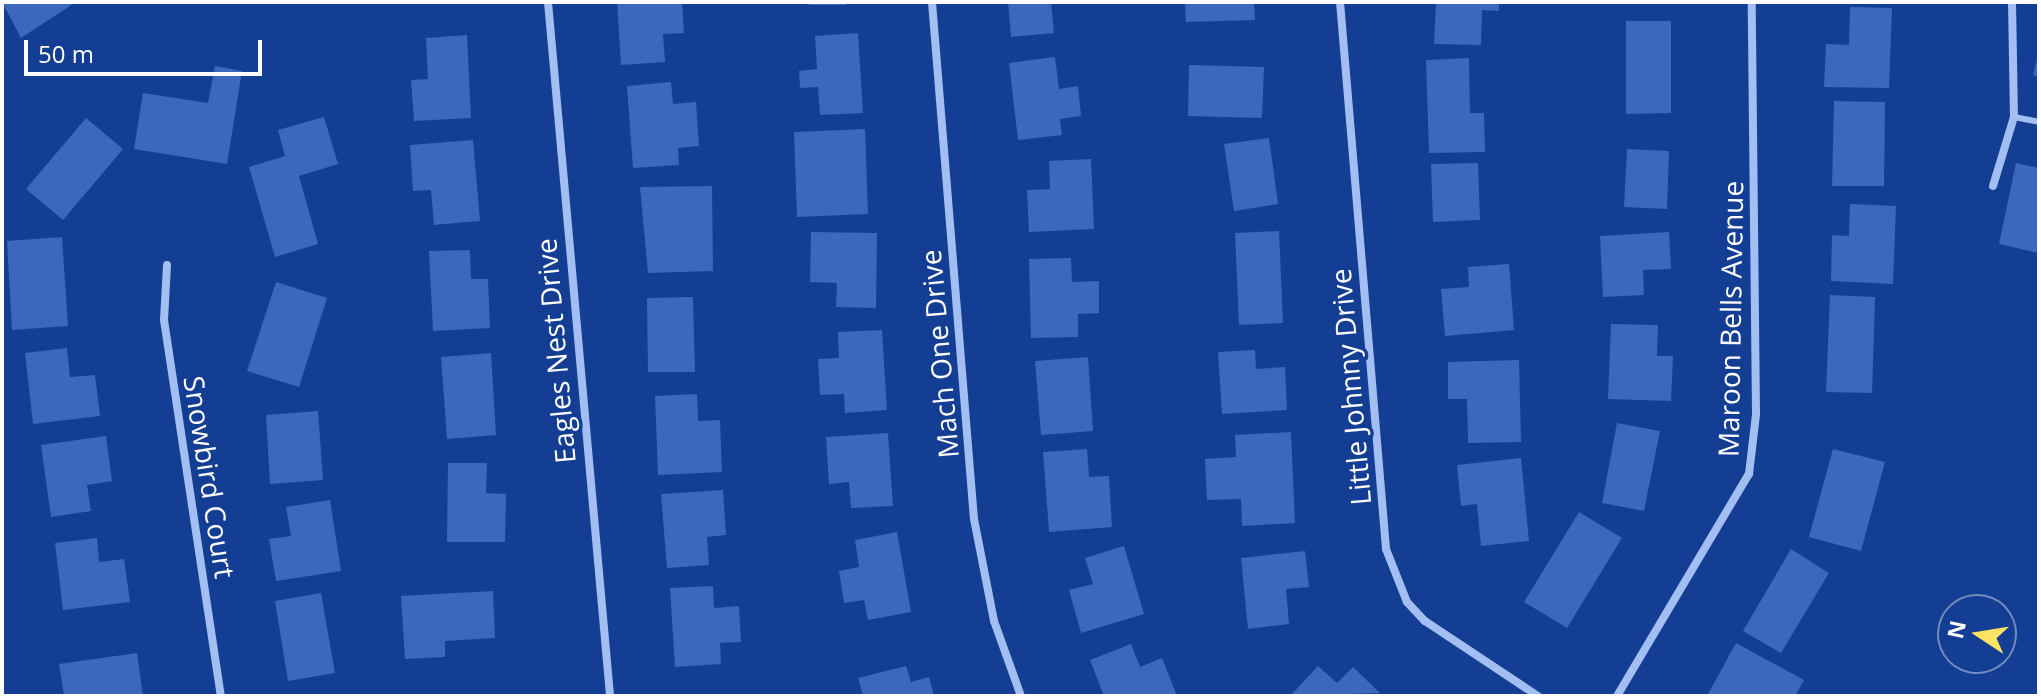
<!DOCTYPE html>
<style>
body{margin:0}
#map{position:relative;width:2041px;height:698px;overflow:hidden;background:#143d94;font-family:"Open Sans",sans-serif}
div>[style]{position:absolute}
.building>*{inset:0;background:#3d67bb}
.lane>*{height:6px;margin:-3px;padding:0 3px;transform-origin:3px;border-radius:3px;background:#a3bef2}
.street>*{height:8px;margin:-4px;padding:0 4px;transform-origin:4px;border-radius:4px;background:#a3bef2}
span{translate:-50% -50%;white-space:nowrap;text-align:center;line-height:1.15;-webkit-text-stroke:7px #143d94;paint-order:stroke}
.street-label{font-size:28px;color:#fff}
.frame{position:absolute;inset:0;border:4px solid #fff;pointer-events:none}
.north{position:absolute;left:1937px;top:594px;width:80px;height:80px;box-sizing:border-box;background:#143d94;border:2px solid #728bbf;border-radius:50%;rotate:282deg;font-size:22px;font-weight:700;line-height:32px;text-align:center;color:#fff}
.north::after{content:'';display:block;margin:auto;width:28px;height:36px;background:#ffe464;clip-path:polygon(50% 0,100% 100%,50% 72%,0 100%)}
.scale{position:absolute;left:24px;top:40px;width:238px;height:36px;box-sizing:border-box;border:4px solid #fff;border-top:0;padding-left:10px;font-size:24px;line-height:28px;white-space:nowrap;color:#fff;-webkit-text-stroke:6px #143d94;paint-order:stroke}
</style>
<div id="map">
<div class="building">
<i style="clip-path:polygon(2px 2px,76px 2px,21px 38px)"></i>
<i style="clip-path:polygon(617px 2px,682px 2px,684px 33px,663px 34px,665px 62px,621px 65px)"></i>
<i style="clip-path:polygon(809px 2px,846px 2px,846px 5px,809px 5px)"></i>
<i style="clip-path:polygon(1008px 2px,1051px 2px,1054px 33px,1011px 37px)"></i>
<i style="clip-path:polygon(1185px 2px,1254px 2px,1255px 20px,1186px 22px)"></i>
<i style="clip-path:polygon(1436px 2px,1499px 2px,1499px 11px,1482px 10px,1481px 45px,1434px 44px)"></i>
<i style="clip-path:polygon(1850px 7px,1892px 8px,1889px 88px,1824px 87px,1826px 44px,1849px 45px)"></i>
<i style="clip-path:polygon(1626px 21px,1671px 21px,1671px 113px,1626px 114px)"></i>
<i style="clip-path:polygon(858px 33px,863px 113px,820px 115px,818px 87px,800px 88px,799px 71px,817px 69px,815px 36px)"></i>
<i style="clip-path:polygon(467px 35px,471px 118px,414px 121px,411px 80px,428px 79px,426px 38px)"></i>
<i style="clip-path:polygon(2038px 55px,2039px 55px,2039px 77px,2033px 75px)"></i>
<i style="clip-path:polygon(1055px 57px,1059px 89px,1078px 86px,1081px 116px,1060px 119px,1062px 135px,1018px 140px,1009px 63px)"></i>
<i style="clip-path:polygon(1469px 58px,1470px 113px,1484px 113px,1485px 152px,1429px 153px,1426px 60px)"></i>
<i style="clip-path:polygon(1189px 65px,1264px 67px,1262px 118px,1188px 116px)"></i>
<i style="clip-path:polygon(215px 66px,242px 71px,227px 164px,134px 149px,143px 93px,208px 103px)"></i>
<i style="clip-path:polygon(671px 82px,673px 104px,696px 102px,699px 146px,678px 148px,679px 165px,633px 168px,627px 86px)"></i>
<i style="clip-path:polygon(1834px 101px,1885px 102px,1884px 186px,1832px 186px)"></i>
<i style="clip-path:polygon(324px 117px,338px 164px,299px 176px,318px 244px,275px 257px,249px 167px,285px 156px,278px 130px)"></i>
<i style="clip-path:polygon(86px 118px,123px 149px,63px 220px,26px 189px)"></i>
<i style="clip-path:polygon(865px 129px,868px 214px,797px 217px,794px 132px)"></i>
<i style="clip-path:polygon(1269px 138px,1278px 204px,1234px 211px,1224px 144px)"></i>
<i style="clip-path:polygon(473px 140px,480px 221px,434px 225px,431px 190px,413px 191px,410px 145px)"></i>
<i style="clip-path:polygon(1627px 149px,1669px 151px,1667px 209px,1624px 207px)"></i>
<i style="clip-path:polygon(1091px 159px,1094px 229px,1029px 232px,1027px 190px,1050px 189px,1049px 161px)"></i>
<i style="clip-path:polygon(1478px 163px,1480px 220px,1433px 222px,1431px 164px)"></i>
<i style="clip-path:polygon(2016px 163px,2039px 168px,2039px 253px,1999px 244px)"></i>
<i style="clip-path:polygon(712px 186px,713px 271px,648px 273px,640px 187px)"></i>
<i style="clip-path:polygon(1850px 204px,1896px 206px,1893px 284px,1831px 281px,1832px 235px,1849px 236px)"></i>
<i style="clip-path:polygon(1279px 231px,1283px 323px,1239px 325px,1235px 233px)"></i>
<i style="clip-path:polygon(811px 232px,877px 233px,876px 308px,836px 307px,837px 283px,810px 282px)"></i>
<i style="clip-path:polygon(1669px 232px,1671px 269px,1643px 270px,1644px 295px,1603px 297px,1600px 236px)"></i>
<i style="clip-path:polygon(62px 237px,68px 326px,12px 330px,7px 241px)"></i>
<i style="clip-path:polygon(470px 250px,471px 279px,488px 279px,490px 328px,433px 331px,429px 251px)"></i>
<i style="clip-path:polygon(1071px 258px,1072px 282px,1099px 281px,1099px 313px,1078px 314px,1078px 337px,1031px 338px,1029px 259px)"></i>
<i style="clip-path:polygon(1509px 264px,1514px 330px,1445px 336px,1441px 289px,1469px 287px,1468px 267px)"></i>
<i style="clip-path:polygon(276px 282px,327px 298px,299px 387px,247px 371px)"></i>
<i style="clip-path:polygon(1830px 295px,1875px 297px,1872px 393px,1826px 392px)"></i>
<i style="clip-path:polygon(693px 297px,695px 372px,648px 372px,647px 298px)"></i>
<i style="clip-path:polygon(1611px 324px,1658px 325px,1657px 356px,1673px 356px,1671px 401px,1608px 399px)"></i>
<i style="clip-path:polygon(882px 330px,887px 410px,845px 413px,844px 394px,820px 395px,818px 359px,839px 358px,838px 332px)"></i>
<i style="clip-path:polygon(67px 348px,70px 377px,95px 375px,100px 416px,33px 424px,25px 353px)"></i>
<i style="clip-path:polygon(1255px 350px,1256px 369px,1285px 367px,1287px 410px,1222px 414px,1218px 352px)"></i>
<i style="clip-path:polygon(491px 353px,496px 435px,447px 439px,441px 357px)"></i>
<i style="clip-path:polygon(1088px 357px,1093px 431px,1041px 435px,1035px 361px)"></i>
<i style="clip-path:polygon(1519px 360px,1521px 442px,1468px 443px,1467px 399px,1448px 399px,1448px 362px)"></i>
<i style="clip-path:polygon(697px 394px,698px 421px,720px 420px,722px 472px,658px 475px,655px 396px)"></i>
<i style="clip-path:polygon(318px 411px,323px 480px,270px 484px,266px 415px)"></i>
<i style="clip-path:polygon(1617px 423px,1660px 431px,1644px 511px,1602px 503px)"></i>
<i style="clip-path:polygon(1291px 432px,1295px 523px,1242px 526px,1241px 499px,1207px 500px,1205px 459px,1236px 457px,1235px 435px)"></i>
<i style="clip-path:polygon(888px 433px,893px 506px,851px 508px,849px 482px,829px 484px,826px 437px)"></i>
<i style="clip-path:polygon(106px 436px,112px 481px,87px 485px,91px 511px,51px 517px,41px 445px)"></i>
<i style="clip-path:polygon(1087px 449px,1089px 477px,1109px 476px,1112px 527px,1049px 532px,1043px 452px)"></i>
<i style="clip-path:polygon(1833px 449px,1885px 462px,1861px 551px,1809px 537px)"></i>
<i style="clip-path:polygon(1521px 458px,1529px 541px,1481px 546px,1477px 504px,1461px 506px,1457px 465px)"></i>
<i style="clip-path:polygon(448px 463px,487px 463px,486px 493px,506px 494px,505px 542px,447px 542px)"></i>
<i style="clip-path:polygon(723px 490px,726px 535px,707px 537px,709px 565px,667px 568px,661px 494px)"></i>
<i style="clip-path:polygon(330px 500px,341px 571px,276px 581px,269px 539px,291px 536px,286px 507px)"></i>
<i style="clip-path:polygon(1579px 512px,1622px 538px,1567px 628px,1524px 602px)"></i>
<i style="clip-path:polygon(897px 532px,911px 612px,868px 620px,864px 600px,844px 603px,839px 571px,859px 567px,855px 540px)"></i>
<i style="clip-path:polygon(97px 538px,99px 562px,124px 559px,130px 602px,63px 610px,55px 543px)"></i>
<i style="clip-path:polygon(1124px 546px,1144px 614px,1081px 633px,1069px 590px,1093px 584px,1085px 558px)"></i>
<i style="clip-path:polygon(1791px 549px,1829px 573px,1781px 653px,1743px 631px)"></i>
<i style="clip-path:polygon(1305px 551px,1309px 587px,1286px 589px,1289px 624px,1248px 629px,1241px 558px)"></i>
<i style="clip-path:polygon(713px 586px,714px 608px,739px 606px,741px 642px,720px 643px,721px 664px,675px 667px,670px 588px)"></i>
<i style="clip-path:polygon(493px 591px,495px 638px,445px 641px,445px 657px,405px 659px,401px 596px)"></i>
<i style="clip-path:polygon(321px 593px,335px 673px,288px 681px,275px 601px)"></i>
<i style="clip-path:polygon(1736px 643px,1804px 680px,1795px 696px,1707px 696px)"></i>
<i style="clip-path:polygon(1131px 644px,1140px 667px,1162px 658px,1177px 696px,1104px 696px,1090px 660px)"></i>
<i style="clip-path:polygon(137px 653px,143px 696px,64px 696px,59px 664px)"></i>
<i style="clip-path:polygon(906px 666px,911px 682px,929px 677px,934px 696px,863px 696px,858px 678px)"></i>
<i style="clip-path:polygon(1318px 666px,1337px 683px,1353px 667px,1380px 693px,1290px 696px)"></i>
</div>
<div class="lane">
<i style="left:2014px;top:117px;width:25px;rotate:11deg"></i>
</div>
<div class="street">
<i style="left:548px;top:2px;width:697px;rotate:84.89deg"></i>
<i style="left:932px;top:2px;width:519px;rotate:85.36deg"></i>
<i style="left:974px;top:519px;width:104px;rotate:78.9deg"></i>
<i style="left:994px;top:621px;width:80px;rotate:70.2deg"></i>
<i style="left:1340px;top:2px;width:549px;rotate:85.19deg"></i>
<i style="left:1386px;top:549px;width:57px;rotate:68.4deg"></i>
<i style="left:1407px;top:602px;width:26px;rotate:47deg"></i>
<i style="left:1425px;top:621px;width:136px;rotate:33.6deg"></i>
<i style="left:1993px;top:186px;width:72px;rotate:-73.1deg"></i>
<i style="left:2014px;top:117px;width:115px;rotate:-91deg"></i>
<i style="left:167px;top:265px;width:55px;rotate:93.1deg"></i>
<i style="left:164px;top:320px;width:380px;rotate:81.4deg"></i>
<i style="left:1617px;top:696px;width:258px;rotate:-59.3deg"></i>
<i style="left:1749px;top:474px;width:60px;rotate:-83.3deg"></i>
<i style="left:1756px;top:414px;width:412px;rotate:-90.6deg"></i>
</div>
<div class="street-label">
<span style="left:1730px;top:319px;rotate:-89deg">Maroon Bells Avenue</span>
<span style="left:555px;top:351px;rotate:-95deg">Eagles Nest Drive</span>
<span style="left:939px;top:354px;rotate:-95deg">Mach One Drive</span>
<span style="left:1350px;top:387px;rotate:-95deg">Little Johnny Drive</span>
<span style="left:210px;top:477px;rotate:81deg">Snowbird Court</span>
</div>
<div class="frame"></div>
<div class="north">N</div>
<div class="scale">50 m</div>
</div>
